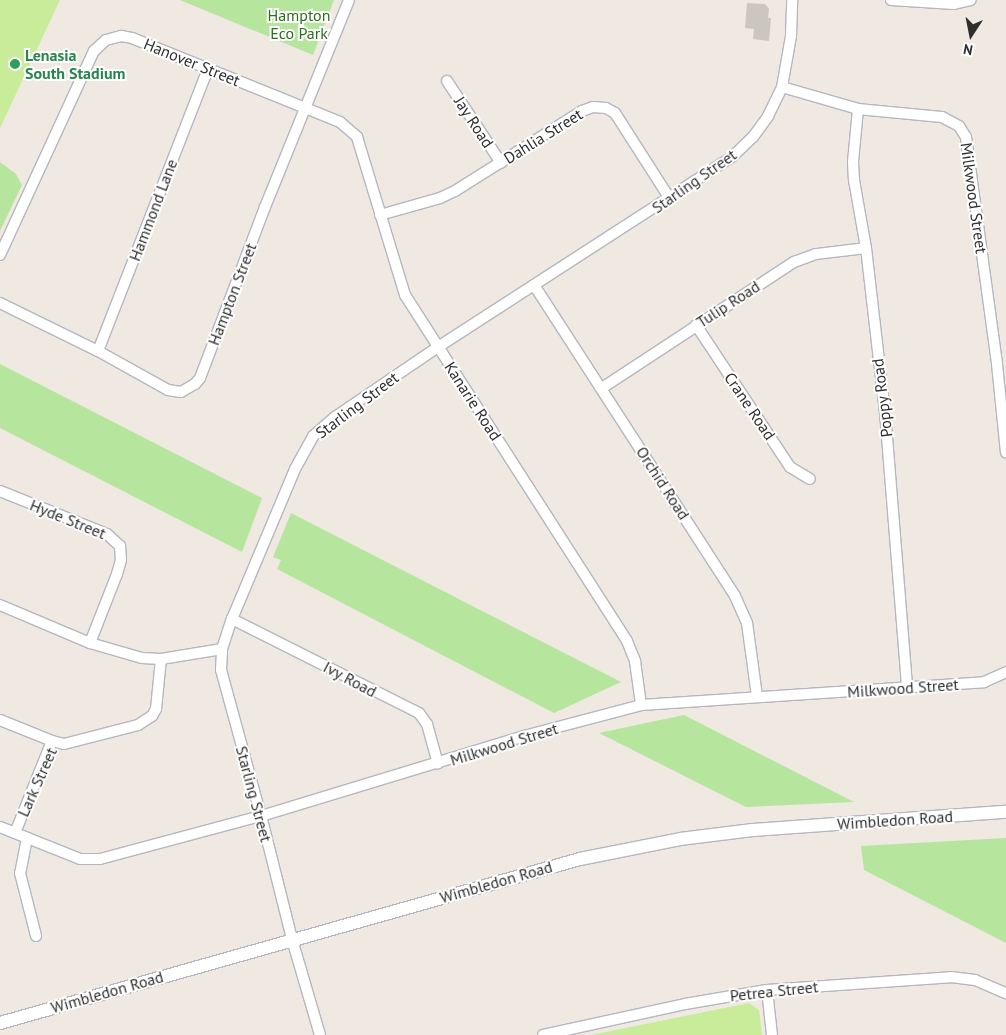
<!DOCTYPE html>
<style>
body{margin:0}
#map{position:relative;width:1006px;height:1035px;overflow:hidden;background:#efe9e1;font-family:"PT Sans",sans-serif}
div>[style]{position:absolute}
.green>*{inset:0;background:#b6e59e}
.pitch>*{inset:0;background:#c9ec9a}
.building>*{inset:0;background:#cbc7bf}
.roads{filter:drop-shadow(1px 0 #b4b7c1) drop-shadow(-1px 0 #b4b7c1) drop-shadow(0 1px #b4b7c1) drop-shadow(0 -1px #b4b7c1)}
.minor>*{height:10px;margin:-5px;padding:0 5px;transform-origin:5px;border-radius:5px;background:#fff}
.tertiary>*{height:12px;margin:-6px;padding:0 6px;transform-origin:6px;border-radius:6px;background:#fff}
.dots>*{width:14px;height:14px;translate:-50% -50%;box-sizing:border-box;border:2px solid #fff;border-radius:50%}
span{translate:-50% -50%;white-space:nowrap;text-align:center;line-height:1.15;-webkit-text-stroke:4px #fff;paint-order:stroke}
.park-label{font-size:16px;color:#2c6e1b}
.leisure-label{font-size:16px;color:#27864d;font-weight:700}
.left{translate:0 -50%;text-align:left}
.street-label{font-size:16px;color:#2e2e2e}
.north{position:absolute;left:946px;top:10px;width:50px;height:50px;-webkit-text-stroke:4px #fff;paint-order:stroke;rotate:191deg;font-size:14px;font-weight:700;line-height:20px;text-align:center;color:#2e2e2e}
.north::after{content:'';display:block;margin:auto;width:18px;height:22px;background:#2e2e2e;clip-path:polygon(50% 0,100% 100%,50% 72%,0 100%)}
</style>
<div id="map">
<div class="green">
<i style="clip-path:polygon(180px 0,334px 0,313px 55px)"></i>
<i style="clip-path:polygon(0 162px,16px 174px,22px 185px,0 231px)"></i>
<i style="clip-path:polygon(0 364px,262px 498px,242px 552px,0 428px)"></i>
<i style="clip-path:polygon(291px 513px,621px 682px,554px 713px,277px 569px,281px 560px,273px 557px)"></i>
<i style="clip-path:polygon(684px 715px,854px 802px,746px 807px,599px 733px)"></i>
<i style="clip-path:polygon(1006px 838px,1006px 943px,864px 870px,861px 846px)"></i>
</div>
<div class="pitch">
<i style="clip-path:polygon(0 0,60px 0,0 128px)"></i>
<i style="clip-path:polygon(749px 1003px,759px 1010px,762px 1035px,591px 1035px)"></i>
</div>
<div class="building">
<i style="clip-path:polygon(747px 3px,765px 4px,769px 9px,768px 18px,771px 18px,769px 41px,753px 39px,754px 29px,745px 28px)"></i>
</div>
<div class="roads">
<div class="minor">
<i style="left:891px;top:0;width:63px;rotate:3.6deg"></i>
<i style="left:954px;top:4px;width:17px;rotate:-13deg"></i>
<i style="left:447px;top:81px;width:98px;rotate:56.6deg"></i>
<i style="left:782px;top:87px;width:79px;rotate:16.1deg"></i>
<i style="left:858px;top:109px;width:84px;rotate:5.4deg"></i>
<i style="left:942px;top:117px;width:19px;rotate:28deg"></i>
<i style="left:959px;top:126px;width:13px;rotate:58deg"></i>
<i style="left:966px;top:137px;width:229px;rotate:82.2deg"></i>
<i style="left:997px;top:364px;width:89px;rotate:84.2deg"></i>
<i style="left:858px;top:109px;width:53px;rotate:95.4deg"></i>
<i style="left:853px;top:162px;width:18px;rotate:87deg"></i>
<i style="left:854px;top:180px;width:69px;rotate:80deg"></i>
<i style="left:866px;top:248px;width:165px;rotate:83.4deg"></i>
<i style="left:885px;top:412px;width:276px;rotate:85.4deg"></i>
<i style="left:380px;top:215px;width:62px;rotate:-15.8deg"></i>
<i style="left:440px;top:198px;width:17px;rotate:-25deg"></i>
<i style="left:455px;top:191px;width:150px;rotate:-32.2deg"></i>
<i style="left:582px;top:111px;width:12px;rotate:-20deg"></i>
<i style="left:593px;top:107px;width:13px;rotate:4deg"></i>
<i style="left:606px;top:108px;width:10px;rotate:29deg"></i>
<i style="left:615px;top:113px;width:102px;rotate:57.4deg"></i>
<i style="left:0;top:255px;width:225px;rotate:-65.3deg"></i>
<i style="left:94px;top:51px;width:16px;rotate:-43deg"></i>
<i style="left:106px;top:40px;width:16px;rotate:-15deg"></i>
<i style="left:121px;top:36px;width:11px;rotate:10deg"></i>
<i style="left:132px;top:38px;width:224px;rotate:22deg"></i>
<i style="left:340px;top:122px;width:23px;rotate:41deg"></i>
<i style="left:357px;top:137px;width:165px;rotate:73.1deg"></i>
<i style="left:405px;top:295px;width:411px;rotate:57.3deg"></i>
<i style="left:627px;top:641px;width:22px;rotate:68deg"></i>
<i style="left:635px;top:661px;width:44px;rotate:82.2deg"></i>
<i style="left:534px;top:285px;width:370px;rotate:57.1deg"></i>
<i style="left:735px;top:596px;width:30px;rotate:66deg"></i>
<i style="left:747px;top:623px;width:74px;rotate:82.2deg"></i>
<i style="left:0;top:303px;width:109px;rotate:26.1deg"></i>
<i style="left:98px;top:351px;width:80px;rotate:29.1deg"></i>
<i style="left:168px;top:390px;width:13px;rotate:9deg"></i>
<i style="left:181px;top:392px;width:16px;rotate:-30deg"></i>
<i style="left:195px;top:384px;width:8px;rotate:-50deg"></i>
<i style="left:200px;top:378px;width:183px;rotate:-69.2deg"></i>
<i style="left:265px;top:207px;width:223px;rotate:-67.9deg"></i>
<i style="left:696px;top:325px;width:170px;rotate:56.5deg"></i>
<i style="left:790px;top:467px;width:23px;rotate:31deg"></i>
<i style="left:98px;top:351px;width:303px;rotate:-68.7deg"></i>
<i style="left:602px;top:388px;width:230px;rotate:-33.3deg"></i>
<i style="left:794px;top:262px;width:23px;rotate:-20deg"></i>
<i style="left:816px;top:254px;width:50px;rotate:-6.8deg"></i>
<i style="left:0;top:491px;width:115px;rotate:21.9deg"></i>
<i style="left:107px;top:534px;width:18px;rotate:43deg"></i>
<i style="left:120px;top:546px;width:14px;rotate:86deg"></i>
<i style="left:121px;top:560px;width:15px;rotate:106deg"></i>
<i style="left:117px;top:574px;width:74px;rotate:111.4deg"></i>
<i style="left:0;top:605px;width:98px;rotate:22.9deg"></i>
<i style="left:90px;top:643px;width:54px;rotate:16.1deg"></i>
<i style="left:142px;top:658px;width:19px;rotate:3deg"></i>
<i style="left:161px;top:659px;width:62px;rotate:-9.3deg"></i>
<i style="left:232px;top:619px;width:209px;rotate:26.7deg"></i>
<i style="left:419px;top:713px;width:14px;rotate:54deg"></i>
<i style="left:427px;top:724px;width:41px;rotate:74.6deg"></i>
<i style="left:0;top:720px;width:56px;rotate:22deg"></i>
<i style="left:52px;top:741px;width:12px;rotate:14deg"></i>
<i style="left:64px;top:744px;width:76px;rotate:-14.4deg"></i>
<i style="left:138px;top:725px;width:17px;rotate:-33deg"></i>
<i style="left:152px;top:716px;width:8px;rotate:-60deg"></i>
<i style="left:156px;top:709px;width:50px;rotate:-84.3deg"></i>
<i style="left:0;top:827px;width:86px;rotate:21.8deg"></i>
<i style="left:80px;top:859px;width:20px"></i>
<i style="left:100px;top:859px;width:167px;rotate:-15deg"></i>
<i style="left:261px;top:816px;width:275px;rotate:-16.9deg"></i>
<i style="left:524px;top:736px;width:121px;rotate:-14.8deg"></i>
<i style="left:641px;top:705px;width:344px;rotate:-3.8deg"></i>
<i style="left:984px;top:682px;width:24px;rotate:-24deg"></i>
<i style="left:15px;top:833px;width:99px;rotate:-68.1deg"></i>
<i style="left:27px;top:838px;width:36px;rotate:101deg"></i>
<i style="left:20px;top:873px;width:65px;rotate:75.7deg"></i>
<i style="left:767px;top:990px;width:45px;rotate:83.7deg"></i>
<i style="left:320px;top:1035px;width:100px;rotate:-106.3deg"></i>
<i style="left:292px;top:939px;width:127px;rotate:-104.1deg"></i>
<i style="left:261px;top:816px;width:151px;rotate:-105.3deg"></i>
<i style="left:221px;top:670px;width:21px;rotate:-87deg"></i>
<i style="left:222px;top:649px;width:32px;rotate:-72deg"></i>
<i style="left:232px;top:619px;width:163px;rotate:-67.2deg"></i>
<i style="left:295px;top:469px;width:38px;rotate:-61deg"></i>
<i style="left:313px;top:436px;width:29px;rotate:-41deg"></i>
<i style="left:335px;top:417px;width:125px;rotate:-34.2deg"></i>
<i style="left:438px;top:347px;width:350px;rotate:-32.9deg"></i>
<i style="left:732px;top:157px;width:29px;rotate:-44deg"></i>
<i style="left:753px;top:137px;width:26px;rotate:-54deg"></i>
<i style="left:768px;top:116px;width:32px;rotate:-64deg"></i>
<i style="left:782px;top:87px;width:52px;rotate:-80deg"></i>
<i style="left:791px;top:36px;width:36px;rotate:-88deg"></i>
<i style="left:543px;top:1035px;width:145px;rotate:-12.3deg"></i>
<i style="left:685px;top:1004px;width:83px;rotate:-9.7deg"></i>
<i style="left:767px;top:990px;width:184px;rotate:-4deg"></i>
<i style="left:951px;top:977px;width:24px;rotate:7deg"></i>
<i style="left:975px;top:980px;width:34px;rotate:23deg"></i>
</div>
<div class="tertiary">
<i style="left:0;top:1023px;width:603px;rotate:-15.79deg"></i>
<i style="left:580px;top:859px;width:102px;rotate:-11.3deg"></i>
<i style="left:680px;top:839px;width:73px;rotate:-7.1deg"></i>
<i style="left:752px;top:830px;width:255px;rotate:-4.1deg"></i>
</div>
</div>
<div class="dots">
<i style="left:15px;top:64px;background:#2e9e5b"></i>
</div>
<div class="park-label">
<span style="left:299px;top:24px">Hampton<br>Eco Park</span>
</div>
<div class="leisure-label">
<span class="left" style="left:25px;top:64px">Lenasia<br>South Stadium</span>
</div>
<div class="street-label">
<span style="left:192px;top:62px;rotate:22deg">Hanover Street</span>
<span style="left:474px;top:122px;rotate:57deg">Jay Road</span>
<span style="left:543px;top:136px;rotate:-32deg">Dahlia Street</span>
<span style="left:694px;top:181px;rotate:-35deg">Starling Street</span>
<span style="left:974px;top:198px;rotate:82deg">Milkwood Street</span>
<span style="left:153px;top:210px;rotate:-69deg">Hammond Lane</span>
<span style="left:232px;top:294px;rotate:-69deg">Hampton Street</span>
<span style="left:728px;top:304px;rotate:-33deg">Tulip Road</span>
<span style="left:882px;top:398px;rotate:-97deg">Poppy Road</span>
<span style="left:473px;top:401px;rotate:57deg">Kanarie Road</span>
<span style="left:357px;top:405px;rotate:-37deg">Starling Street</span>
<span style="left:750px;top:406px;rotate:56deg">Crane Road</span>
<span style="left:663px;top:483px;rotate:57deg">Orchid Road</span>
<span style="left:68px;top:519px;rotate:22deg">Hyde Street</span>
<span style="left:350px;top:679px;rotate:28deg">Ivy Road</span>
<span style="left:903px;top:688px;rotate:-4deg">Milkwood Street</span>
<span style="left:504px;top:744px;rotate:-17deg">Milkwood Street</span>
<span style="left:37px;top:782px;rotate:-66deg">Lark Street</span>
<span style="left:254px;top:794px;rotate:75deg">Starling Street</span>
<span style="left:895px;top:820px;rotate:-4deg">Wimbledon Road</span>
<span style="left:496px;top:882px;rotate:-16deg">Wimbledon Road</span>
<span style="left:774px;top:991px;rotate:-6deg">Petrea Street</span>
<span style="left:107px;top:992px;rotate:-16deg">Wimbledon Road</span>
</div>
<div class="north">N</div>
</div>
